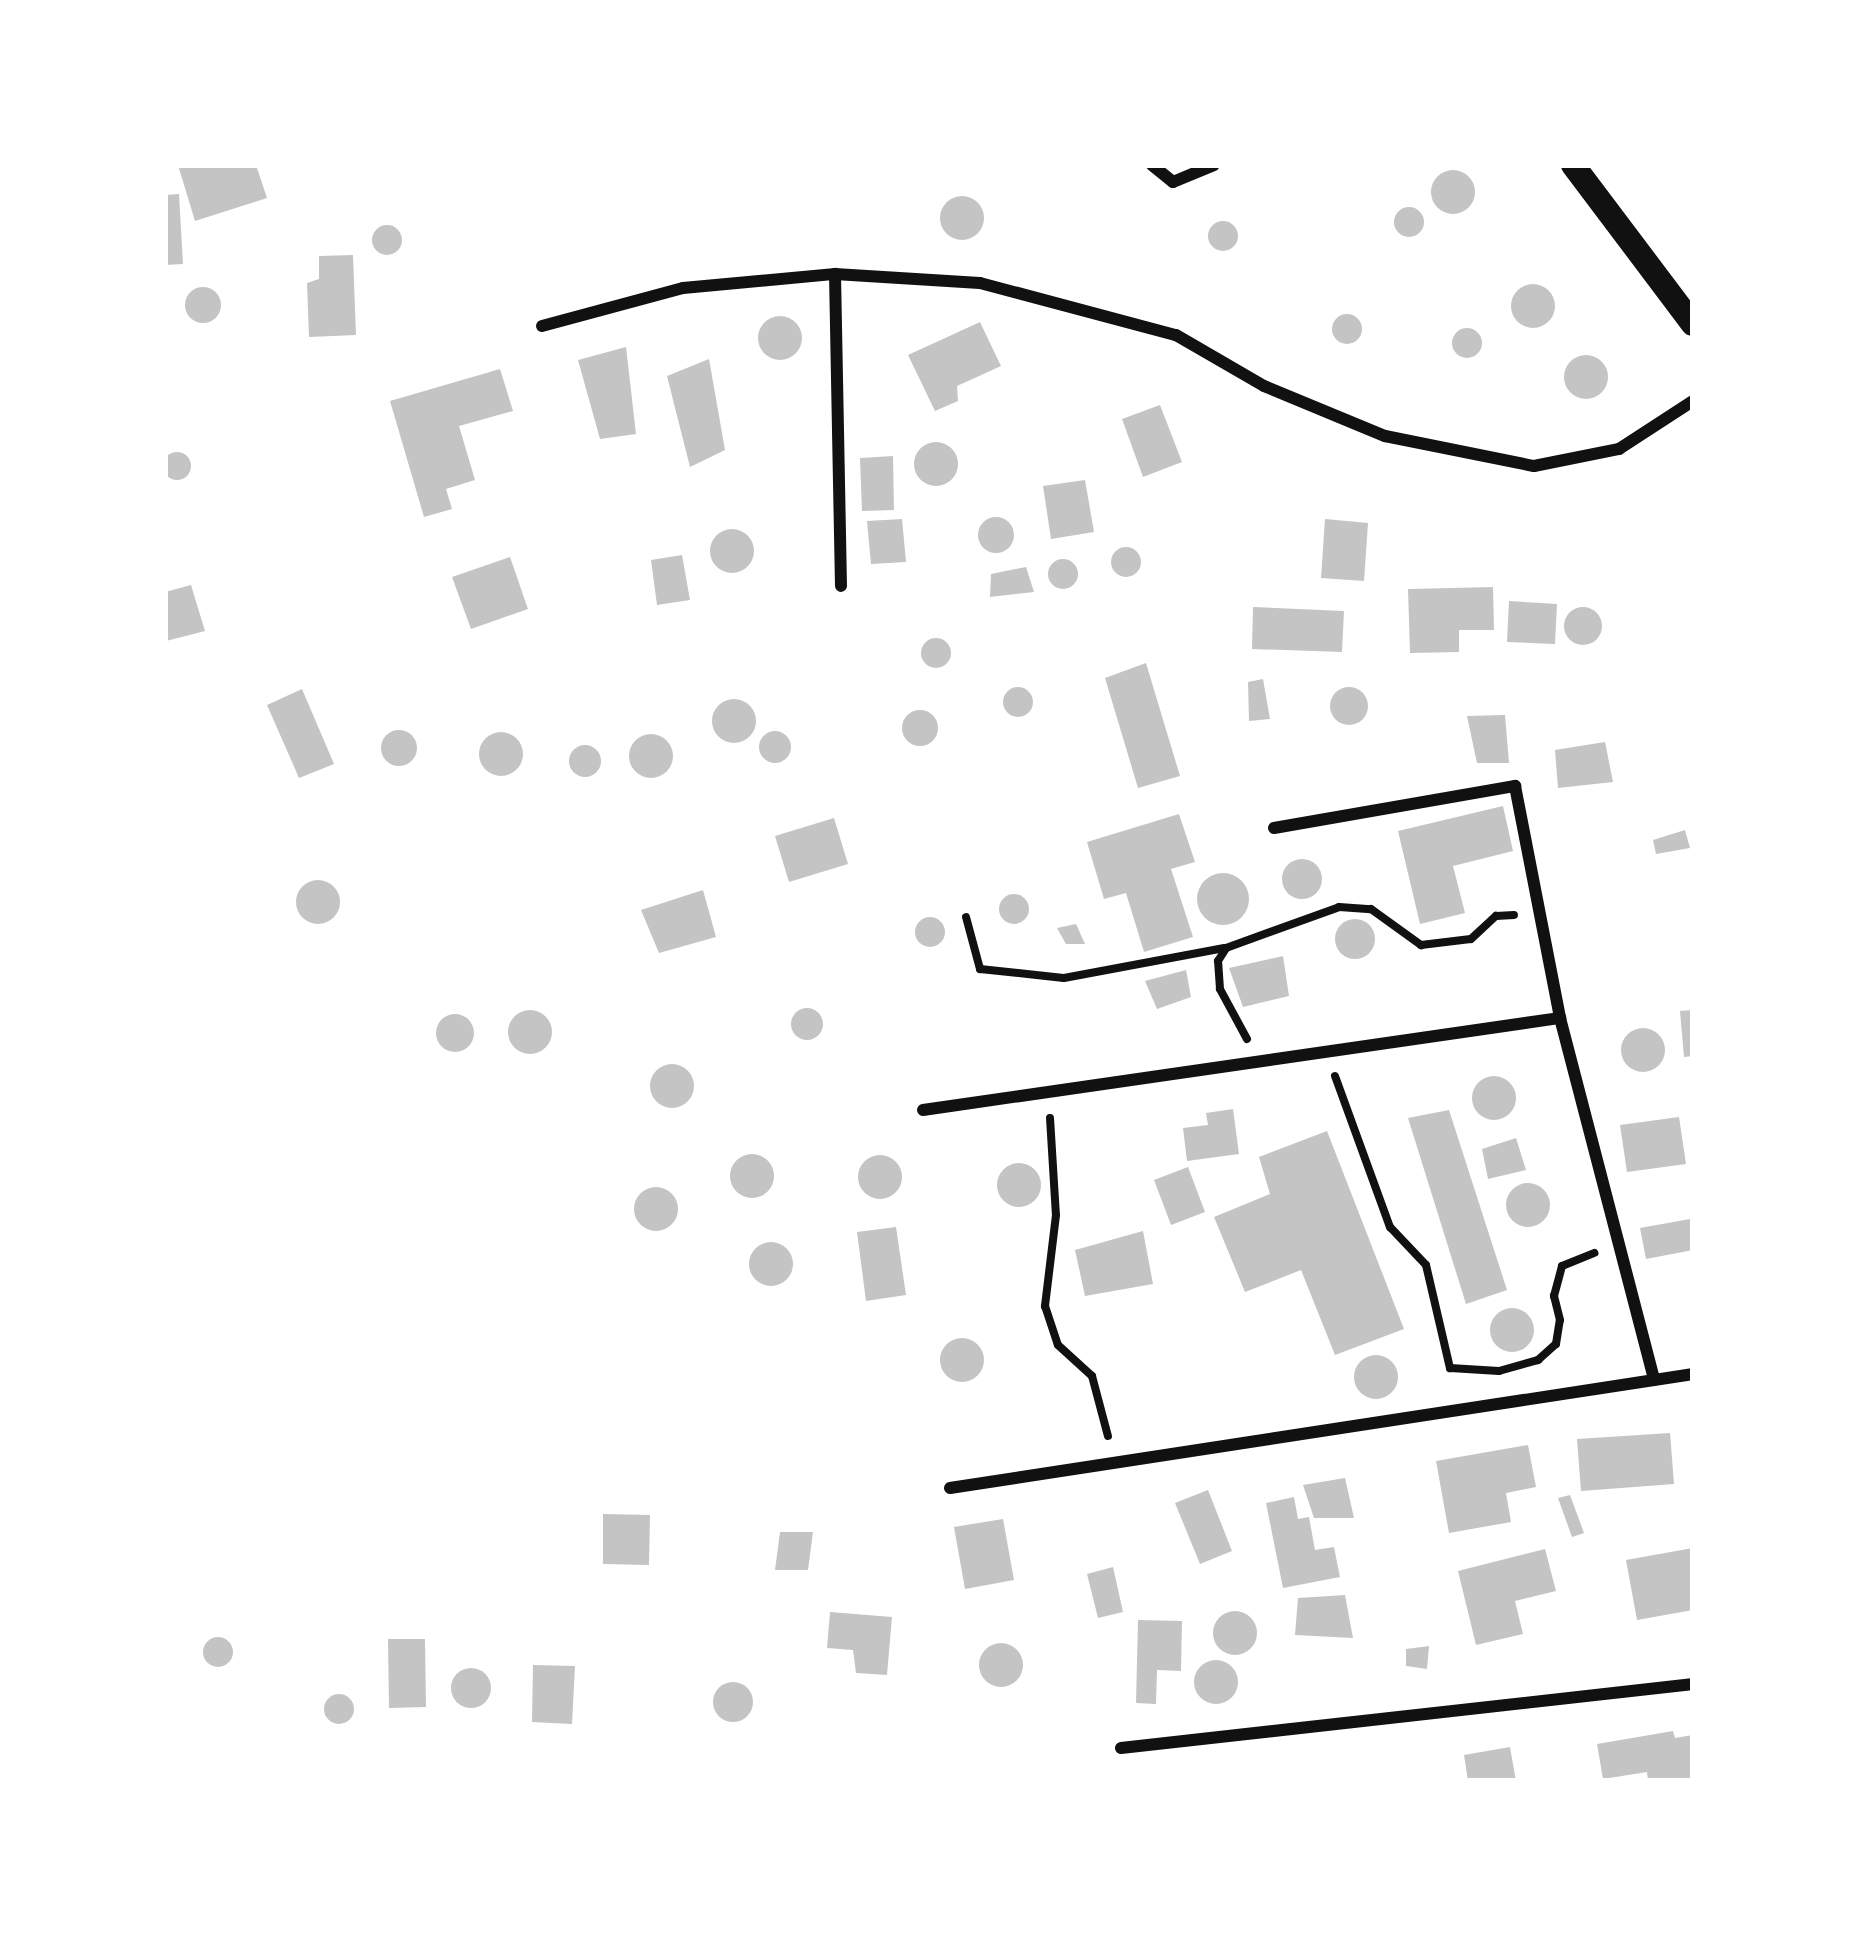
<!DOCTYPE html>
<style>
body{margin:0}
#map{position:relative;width:1858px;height:1946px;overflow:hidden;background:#fff;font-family:"PT Sans",sans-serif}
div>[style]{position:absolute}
.building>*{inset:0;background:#c4c4c4}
.round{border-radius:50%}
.path>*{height:8px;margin:-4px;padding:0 4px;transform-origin:4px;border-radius:4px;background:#111}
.minor>*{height:12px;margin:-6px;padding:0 6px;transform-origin:6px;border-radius:6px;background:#111}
.secondary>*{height:24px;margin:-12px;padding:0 12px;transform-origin:12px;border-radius:12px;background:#111}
span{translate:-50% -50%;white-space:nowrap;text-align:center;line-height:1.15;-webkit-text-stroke:12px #fff;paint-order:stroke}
.frame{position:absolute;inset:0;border:168px solid #fff;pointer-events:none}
</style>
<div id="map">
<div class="building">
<i style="clip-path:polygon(178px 165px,256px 165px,267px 198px,195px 221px)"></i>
<i class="round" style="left:1431px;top:170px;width:44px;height:44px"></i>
<i style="clip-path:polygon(179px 194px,183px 264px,165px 265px,165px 195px)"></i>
<i class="round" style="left:940px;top:196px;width:44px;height:44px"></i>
<i class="round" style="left:1394px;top:207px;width:30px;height:30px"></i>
<i class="round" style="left:1208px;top:221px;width:30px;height:30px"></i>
<i class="round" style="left:372px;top:225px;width:30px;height:30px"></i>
<i style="clip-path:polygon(353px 255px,356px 335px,309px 337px,307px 283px,319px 279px,319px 256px)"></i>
<i class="round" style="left:1511px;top:284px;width:44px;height:44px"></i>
<i class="round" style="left:185px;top:287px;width:36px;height:36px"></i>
<i class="round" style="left:1332px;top:314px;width:30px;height:30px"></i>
<i class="round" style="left:758px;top:316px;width:44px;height:44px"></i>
<i style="clip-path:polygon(980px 322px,1001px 366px,957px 386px,958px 401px,935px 411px,908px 355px)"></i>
<i class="round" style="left:1452px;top:328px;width:30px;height:30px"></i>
<i style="clip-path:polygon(626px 347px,636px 434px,600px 439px,578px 360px)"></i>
<i class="round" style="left:1564px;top:355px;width:44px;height:44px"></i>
<i style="clip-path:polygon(709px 359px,725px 450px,690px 467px,667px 376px)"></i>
<i style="clip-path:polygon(500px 369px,513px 411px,459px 426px,475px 480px,446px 489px,452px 509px,424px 517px,390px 401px)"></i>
<i style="clip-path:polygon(1160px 405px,1182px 462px,1143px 477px,1122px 419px)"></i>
<i class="round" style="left:914px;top:442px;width:44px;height:44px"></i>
<i class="round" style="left:163px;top:452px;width:28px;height:28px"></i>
<i style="clip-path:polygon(893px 456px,894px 510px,862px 511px,860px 458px)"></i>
<i style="clip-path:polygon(1085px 480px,1094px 532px,1051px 539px,1043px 486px)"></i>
<i class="round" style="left:978px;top:517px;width:36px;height:36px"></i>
<i style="clip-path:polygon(902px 519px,906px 562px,871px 564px,867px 521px)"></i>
<i style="clip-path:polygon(1325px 519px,1368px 523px,1364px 581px,1321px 578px)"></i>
<i class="round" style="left:710px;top:529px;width:44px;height:44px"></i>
<i class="round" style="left:1111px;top:547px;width:30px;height:30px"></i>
<i style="clip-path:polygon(682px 555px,690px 600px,657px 605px,651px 560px)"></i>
<i style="clip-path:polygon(510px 557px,528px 609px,471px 629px,452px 577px)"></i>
<i class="round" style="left:1048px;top:559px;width:30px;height:30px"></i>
<i style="clip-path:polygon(1026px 567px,1034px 592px,990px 597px,991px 574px)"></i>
<i style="clip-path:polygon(191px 585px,205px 631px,166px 641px,165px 592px)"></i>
<i style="clip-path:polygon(1493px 587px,1494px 630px,1459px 630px,1459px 652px,1410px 653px,1408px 589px)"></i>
<i style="clip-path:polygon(1509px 601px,1557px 604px,1555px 644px,1507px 642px)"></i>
<i class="round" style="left:1564px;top:607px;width:38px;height:38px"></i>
<i style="clip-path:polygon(1253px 607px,1344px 611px,1342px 652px,1252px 649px)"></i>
<i class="round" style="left:921px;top:638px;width:30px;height:30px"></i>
<i style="clip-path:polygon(1146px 663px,1180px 776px,1138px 788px,1105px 678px)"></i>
<i style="clip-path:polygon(1263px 679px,1270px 719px,1249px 721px,1248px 682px)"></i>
<i class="round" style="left:1003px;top:687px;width:30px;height:30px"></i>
<i class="round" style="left:1330px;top:687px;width:38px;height:38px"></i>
<i style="clip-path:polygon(302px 689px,334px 764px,299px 778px,267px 705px)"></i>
<i class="round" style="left:712px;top:699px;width:44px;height:44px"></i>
<i class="round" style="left:902px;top:710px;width:36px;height:36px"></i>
<i style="clip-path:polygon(1505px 715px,1509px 763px,1477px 763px,1467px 716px)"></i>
<i class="round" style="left:381px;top:730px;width:36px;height:36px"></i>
<i class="round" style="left:759px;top:731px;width:32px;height:32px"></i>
<i class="round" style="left:479px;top:732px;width:44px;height:44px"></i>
<i class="round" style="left:629px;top:734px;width:44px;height:44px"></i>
<i style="clip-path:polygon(1605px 742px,1613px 782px,1558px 788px,1555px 750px)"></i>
<i class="round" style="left:569px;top:745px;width:32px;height:32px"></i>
<i style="clip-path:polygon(1503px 806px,1513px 851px,1453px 866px,1465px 913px,1420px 924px,1398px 831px)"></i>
<i style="clip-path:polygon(1179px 814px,1195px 862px,1171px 869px,1193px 937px,1144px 952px,1126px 893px,1104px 899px,1087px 842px)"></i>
<i style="clip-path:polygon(834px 818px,848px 864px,789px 882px,775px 836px)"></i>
<i style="clip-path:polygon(1685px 830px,1690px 848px,1656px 854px,1653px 840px)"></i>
<i class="round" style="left:1282px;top:859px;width:40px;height:40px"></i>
<i class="round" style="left:1197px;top:873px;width:52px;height:52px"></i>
<i class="round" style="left:296px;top:880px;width:44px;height:44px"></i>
<i style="clip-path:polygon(703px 890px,716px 937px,659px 953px,641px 910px)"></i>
<i class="round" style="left:999px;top:894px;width:30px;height:30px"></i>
<i class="round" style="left:915px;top:917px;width:30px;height:30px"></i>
<i class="round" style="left:1335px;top:919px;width:40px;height:40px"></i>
<i style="clip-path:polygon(1076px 924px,1085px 944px,1066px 944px,1057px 928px)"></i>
<i style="clip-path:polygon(1283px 956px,1289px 996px,1243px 1007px,1229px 968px)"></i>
<i style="clip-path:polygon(1186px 970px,1191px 997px,1157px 1009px,1145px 981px)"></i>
<i class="round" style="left:791px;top:1008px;width:32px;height:32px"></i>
<i class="round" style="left:508px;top:1010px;width:44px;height:44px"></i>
<i style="clip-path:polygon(1693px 1010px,1693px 1056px,1684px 1057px,1680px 1011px)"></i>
<i class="round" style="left:436px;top:1014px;width:38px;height:38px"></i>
<i class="round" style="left:1621px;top:1028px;width:44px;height:44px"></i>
<i class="round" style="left:650px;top:1064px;width:44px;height:44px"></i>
<i class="round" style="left:1472px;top:1076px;width:44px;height:44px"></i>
<i style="clip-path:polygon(1233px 1109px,1239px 1154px,1187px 1161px,1183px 1128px,1208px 1125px,1206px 1113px)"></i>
<i style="clip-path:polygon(1449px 1110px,1507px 1290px,1466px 1304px,1408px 1118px)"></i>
<i style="clip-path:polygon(1679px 1117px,1686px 1164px,1627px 1172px,1620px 1125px)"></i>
<i style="clip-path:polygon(1327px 1131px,1404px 1329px,1335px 1355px,1301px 1270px,1245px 1292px,1214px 1217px,1270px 1194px,1259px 1157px)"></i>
<i style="clip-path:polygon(1516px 1138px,1526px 1170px,1488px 1179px,1482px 1149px)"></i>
<i class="round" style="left:730px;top:1154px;width:44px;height:44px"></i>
<i class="round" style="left:858px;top:1155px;width:44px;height:44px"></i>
<i class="round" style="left:997px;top:1163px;width:44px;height:44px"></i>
<i style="clip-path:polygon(1188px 1167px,1205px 1212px,1171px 1225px,1154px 1180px)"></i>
<i class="round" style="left:1506px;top:1183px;width:44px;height:44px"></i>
<i class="round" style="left:634px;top:1187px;width:44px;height:44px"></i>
<i style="clip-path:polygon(1690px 1219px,1693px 1250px,1646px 1259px,1640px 1228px)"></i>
<i style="clip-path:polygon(896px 1227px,906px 1295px,866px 1301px,857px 1232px)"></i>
<i style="clip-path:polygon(1143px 1231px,1153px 1284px,1085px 1296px,1075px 1250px)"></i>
<i class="round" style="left:749px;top:1242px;width:44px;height:44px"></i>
<i class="round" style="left:1490px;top:1308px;width:44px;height:44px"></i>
<i class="round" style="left:940px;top:1338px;width:44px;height:44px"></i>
<i class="round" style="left:1354px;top:1355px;width:44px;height:44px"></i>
<i style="clip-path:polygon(1670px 1433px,1674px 1484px,1581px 1491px,1577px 1439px)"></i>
<i style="clip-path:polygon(1528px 1445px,1536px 1487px,1506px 1493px,1511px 1522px,1449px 1533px,1436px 1461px)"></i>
<i style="clip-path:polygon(1345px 1478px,1354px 1518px,1314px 1518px,1303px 1485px)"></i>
<i style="clip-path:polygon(1208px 1490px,1232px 1551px,1200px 1564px,1175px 1503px)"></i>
<i style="clip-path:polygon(1570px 1495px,1584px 1533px,1572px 1537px,1558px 1498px)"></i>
<i style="clip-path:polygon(1294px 1497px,1298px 1519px,1309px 1517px,1315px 1550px,1334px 1547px,1340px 1577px,1283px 1588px,1266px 1503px)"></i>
<i style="clip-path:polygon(603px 1514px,650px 1515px,649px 1565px,603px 1564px)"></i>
<i style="clip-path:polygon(1003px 1519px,1014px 1580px,965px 1589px,954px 1527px)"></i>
<i style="clip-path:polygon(780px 1532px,813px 1532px,808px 1570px,775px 1570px)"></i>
<i style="clip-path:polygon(1693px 1548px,1693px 1610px,1637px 1620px,1626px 1560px)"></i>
<i style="clip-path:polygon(1545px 1549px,1556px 1591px,1515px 1601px,1523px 1634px,1476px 1645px,1458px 1571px)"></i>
<i style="clip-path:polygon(1113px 1567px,1123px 1612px,1098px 1618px,1087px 1574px)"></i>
<i style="clip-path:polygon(1345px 1595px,1353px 1638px,1295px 1635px,1298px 1598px)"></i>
<i class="round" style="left:1213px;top:1611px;width:44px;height:44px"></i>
<i style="clip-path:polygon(830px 1612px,892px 1617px,887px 1675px,856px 1673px,853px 1650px,827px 1648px)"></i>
<i style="clip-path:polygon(1138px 1620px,1182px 1621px,1181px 1671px,1157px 1670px,1156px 1704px,1136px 1703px)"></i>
<i class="round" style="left:203px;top:1637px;width:30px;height:30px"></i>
<i style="clip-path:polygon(388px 1639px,425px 1639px,426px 1707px,389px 1708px)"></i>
<i class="round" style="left:979px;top:1643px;width:44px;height:44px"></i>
<i style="clip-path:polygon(1429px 1646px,1427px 1669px,1406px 1666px,1406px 1649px)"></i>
<i class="round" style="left:1194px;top:1660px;width:44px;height:44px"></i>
<i style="clip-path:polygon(533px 1665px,575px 1666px,572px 1724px,532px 1722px)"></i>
<i class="round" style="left:451px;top:1668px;width:40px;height:40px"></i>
<i class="round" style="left:713px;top:1682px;width:40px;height:40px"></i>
<i class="round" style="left:324px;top:1694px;width:30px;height:30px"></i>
<i style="clip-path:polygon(1673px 1731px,1675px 1738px,1693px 1735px,1693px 1781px,1648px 1781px,1647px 1772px,1603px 1779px,1597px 1744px)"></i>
<i style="clip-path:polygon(1510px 1747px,1516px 1781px,1468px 1781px,1464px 1755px)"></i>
</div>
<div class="path">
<i style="left:966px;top:917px;width:54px;rotate:74.9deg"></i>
<i style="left:980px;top:969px;width:84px;rotate:6.1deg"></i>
<i style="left:1064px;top:978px;width:163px;rotate:-10.6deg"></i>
<i style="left:1247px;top:1039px;width:57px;rotate:-118.4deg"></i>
<i style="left:1220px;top:989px;width:28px;rotate:-94deg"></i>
<i style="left:1218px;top:961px;width:15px;rotate:-58deg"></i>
<i style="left:1226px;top:948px;width:120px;rotate:-19.9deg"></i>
<i style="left:1339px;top:907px;width:32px;rotate:4deg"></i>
<i style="left:1371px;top:909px;width:62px;rotate:35.8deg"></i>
<i style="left:1421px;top:945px;width:50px;rotate:-6.8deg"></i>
<i style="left:1471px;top:939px;width:34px;rotate:-43deg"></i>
<i style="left:1496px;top:916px;width:18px;rotate:-3deg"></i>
<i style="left:1335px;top:1076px;width:161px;rotate:70deg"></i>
<i style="left:1390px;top:1227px;width:52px;rotate:46.5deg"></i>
<i style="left:1426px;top:1265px;width:106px;rotate:76.9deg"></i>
<i style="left:1450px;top:1368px;width:49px;rotate:3.5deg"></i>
<i style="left:1499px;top:1371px;width:41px;rotate:-15.8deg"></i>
<i style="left:1538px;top:1360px;width:24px;rotate:-42deg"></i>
<i style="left:1556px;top:1344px;width:24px;rotate:-81deg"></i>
<i style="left:1560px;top:1320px;width:25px;rotate:-104deg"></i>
<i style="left:1554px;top:1296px;width:31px;rotate:-75deg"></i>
<i style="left:1562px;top:1266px;width:35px;rotate:-22deg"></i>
<i style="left:1050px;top:1118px;width:97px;rotate:86.5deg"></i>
<i style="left:1056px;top:1215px;width:92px;rotate:96.9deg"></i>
<i style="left:1045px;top:1306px;width:41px;rotate:71.6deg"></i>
<i style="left:1058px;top:1345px;width:46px;rotate:42.4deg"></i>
<i style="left:1092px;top:1376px;width:62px;rotate:75.1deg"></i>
</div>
<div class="minor">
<i style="left:1152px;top:165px;width:27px;rotate:39deg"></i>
<i style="left:1173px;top:182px;width:44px;rotate:-22.5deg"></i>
<i style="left:835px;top:274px;width:312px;rotate:88.9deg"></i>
<i style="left:542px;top:326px;width:146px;rotate:-15.1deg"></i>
<i style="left:683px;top:288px;width:153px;rotate:-5.3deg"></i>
<i style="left:835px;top:274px;width:145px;rotate:3.6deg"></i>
<i style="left:980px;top:283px;width:203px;rotate:14.9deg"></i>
<i style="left:1176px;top:335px;width:102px;rotate:30.1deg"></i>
<i style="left:1264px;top:386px;width:131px;rotate:22.5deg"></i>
<i style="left:1385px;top:436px;width:152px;rotate:11.4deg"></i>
<i style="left:1534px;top:466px;width:87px;rotate:-11.3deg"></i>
<i style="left:1619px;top:449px;width:88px;rotate:-33deg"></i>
<i style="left:1274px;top:828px;width:245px;rotate:-9.9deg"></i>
<i style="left:1515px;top:786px;width:236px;rotate:79deg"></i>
<i style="left:1560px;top:1018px;width:374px;rotate:75.4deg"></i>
<i style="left:923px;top:1110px;width:644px;rotate:-8.22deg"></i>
<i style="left:950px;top:1488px;width:752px;rotate:-8.72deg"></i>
<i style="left:1121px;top:1748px;width:576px;rotate:-6.38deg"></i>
</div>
<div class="secondary">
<i style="left:1573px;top:165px;width:199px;rotate:53deg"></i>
</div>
<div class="frame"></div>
</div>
